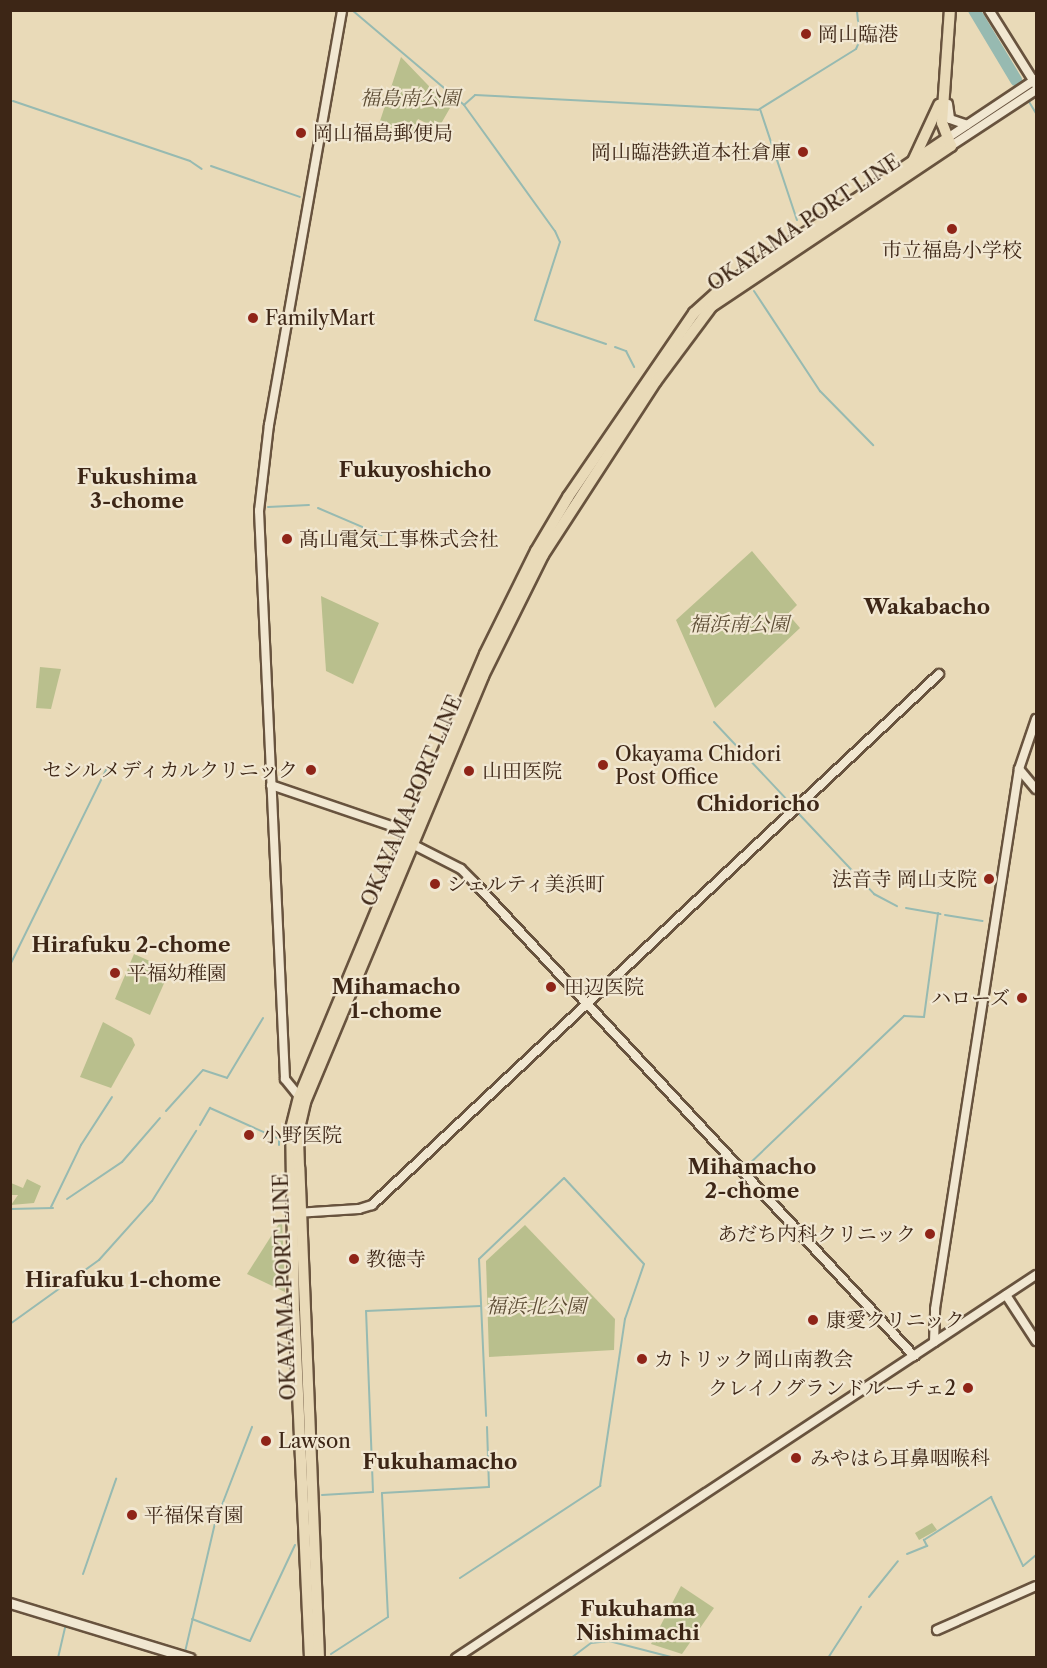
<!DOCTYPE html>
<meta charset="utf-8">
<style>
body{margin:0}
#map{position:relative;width:1047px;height:1668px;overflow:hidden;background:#e9dab8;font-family:"Libre Caslon Text","Noto Serif JP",serif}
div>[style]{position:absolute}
.green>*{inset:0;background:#b9bf8d}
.stream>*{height:2px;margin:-1px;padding:0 1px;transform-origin:1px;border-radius:1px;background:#97bab1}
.river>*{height:12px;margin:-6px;padding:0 6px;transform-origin:6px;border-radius:6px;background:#97bab1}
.roads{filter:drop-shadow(2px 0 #68533e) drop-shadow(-2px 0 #68533e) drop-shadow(0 2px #68533e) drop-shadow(0 -2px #68533e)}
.tertiary>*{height:8px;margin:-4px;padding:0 4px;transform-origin:4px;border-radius:4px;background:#f1e7d1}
.secondary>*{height:9px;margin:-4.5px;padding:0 4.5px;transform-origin:4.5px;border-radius:4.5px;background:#f1e7d1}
.primary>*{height:10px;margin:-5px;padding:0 5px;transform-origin:5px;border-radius:5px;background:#e9dab8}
.dots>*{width:16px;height:16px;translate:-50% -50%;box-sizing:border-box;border:3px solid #f1e7d1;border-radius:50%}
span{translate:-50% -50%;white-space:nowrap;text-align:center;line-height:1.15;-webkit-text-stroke:4.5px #f1e7d1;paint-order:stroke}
.poi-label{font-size:20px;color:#3d2616}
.left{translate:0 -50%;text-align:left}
.right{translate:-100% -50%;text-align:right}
.park-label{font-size:20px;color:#5c4c34;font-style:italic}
.street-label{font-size:20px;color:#3d2616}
.neighbourhood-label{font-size:21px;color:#3d2616;font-weight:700}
.frame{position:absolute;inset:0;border:12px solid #3d2616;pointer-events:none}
</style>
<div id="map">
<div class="green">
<i style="clip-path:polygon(401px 57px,450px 108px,438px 129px,418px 119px,411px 134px,379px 124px)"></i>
<i style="clip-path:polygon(752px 551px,797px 605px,788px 614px,800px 628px,715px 708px,676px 620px)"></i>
<i style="clip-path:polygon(321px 596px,379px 623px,353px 684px,326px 671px)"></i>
<i style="clip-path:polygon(40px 667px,61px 669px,51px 709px,36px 708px)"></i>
<i style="clip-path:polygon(134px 954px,170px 970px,150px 1015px,115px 999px)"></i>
<i style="clip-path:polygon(103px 1022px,132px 1038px,135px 1045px,111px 1088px,80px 1077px)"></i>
<i style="clip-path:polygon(27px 1179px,41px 1186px,34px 1203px,11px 1205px,18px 1195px,11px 1195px,11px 1183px,23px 1188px)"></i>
<i style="clip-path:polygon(282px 1219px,285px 1292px,247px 1274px)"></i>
<i style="clip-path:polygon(525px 1225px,615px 1319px,614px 1350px,489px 1357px,486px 1261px)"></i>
<i style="clip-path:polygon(932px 1523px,937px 1530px,919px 1540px,915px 1533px)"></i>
<i style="clip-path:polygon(681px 1586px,714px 1608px,682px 1654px,651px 1644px)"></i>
</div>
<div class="stream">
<i style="left:352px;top:10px;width:147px;rotate:40.3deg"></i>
<i style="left:464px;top:105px;width:155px;rotate:54.2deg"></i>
<i style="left:555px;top:231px;width:12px;rotate:66deg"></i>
<i style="left:560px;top:242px;width:82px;rotate:107.8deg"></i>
<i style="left:535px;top:320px;width:75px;rotate:18.7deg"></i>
<i style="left:10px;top:14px;width:4px;rotate:-76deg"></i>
<i style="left:1016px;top:80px;width:39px;rotate:59deg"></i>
<i style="left:13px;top:101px;width:187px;rotate:18.7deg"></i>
<i style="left:190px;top:161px;width:14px;rotate:34deg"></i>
<i style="left:464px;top:105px;width:15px;rotate:-42deg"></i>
<i style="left:475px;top:95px;width:283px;rotate:3deg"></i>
<i style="left:758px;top:110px;width:115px;rotate:-31.9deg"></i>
<i style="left:856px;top:49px;width:10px;rotate:-66deg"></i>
<i style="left:860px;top:40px;width:30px;rotate:-96deg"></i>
<i style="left:760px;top:109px;width:117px;rotate:71.6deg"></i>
<i style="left:211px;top:166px;width:94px;rotate:19.2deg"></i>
<i style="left:754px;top:291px;width:120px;rotate:56.6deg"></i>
<i style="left:820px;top:391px;width:76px;rotate:45.5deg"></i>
<i style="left:615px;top:347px;width:12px;rotate:20deg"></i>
<i style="left:626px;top:351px;width:18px;rotate:63deg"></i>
<i style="left:268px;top:507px;width:41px;rotate:-2.8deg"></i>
<i style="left:318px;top:508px;width:69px;rotate:23.2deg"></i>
<i style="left:714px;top:722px;width:112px;rotate:46.8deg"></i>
<i style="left:799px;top:814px;width:110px;rotate:46.8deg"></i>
<i style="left:874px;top:894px;width:26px;rotate:28deg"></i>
<i style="left:906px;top:908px;width:35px;rotate:10deg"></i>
<i style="left:945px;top:915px;width:38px;rotate:9deg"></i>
<i style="left:10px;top:965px;width:220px;rotate:-63.8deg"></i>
<i style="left:166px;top:1111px;width:55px;rotate:-47.9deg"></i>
<i style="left:203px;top:1070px;width:25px;rotate:18deg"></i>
<i style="left:227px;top:1078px;width:70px;rotate:-59deg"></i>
<i style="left:200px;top:1125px;width:20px;rotate:-60deg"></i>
<i style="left:210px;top:1108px;width:76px;rotate:24.2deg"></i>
<i style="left:279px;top:1139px;width:6px;rotate:90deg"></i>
<i style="left:746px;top:1167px;width:219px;rotate:-43.7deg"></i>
<i style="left:904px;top:1016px;width:20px;rotate:3deg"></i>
<i style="left:924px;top:1017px;width:105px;rotate:-82.3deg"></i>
<i style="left:67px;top:1199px;width:66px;rotate:-33.9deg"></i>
<i style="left:122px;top:1162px;width:58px;rotate:-49.2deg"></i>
<i style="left:51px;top:1207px;width:69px;rotate:-64.2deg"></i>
<i style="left:81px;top:1145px;width:57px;rotate:-57.1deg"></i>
<i style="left:10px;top:1209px;width:43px;rotate:-1.3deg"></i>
<i style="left:10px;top:1324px;width:110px;rotate:-35.7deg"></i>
<i style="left:99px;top:1260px;width:79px;rotate:-48.1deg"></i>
<i style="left:152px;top:1201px;width:83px;rotate:-57.8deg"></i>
<i style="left:322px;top:1495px;width:51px;rotate:-3.4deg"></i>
<i style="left:373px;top:1492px;width:181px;rotate:-92.2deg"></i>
<i style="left:366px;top:1311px;width:115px;rotate:-2.5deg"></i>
<i style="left:907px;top:1554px;width:22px;rotate:-22deg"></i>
<i style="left:927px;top:1546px;width:7px;rotate:-117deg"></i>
<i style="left:924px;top:1540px;width:80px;rotate:-32.7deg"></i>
<i style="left:991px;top:1497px;width:76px;rotate:65.1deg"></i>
<i style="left:1023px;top:1566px;width:17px;rotate:-40deg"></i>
<i style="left:83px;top:1574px;width:101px;rotate:-70.8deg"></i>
<i style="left:460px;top:1578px;width:168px;rotate:-33.3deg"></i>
<i style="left:600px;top:1486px;width:169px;rotate:-81.5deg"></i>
<i style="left:625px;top:1319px;width:58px;rotate:-70.9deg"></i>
<i style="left:644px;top:1264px;width:117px;rotate:-132.9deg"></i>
<i style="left:564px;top:1178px;width:117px;rotate:136.4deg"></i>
<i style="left:479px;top:1259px;width:157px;rotate:87.4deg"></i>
<i style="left:869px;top:1597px;width:46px;rotate:-51.1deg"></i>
<i style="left:192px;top:1619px;width:62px;rotate:20.8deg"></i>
<i style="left:250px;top:1641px;width:106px;rotate:-64.9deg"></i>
<i style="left:185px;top:1652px;width:132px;rotate:-76.9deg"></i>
<i style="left:215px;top:1523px;width:103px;rotate:-68.9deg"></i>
<i style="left:331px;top:1654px;width:68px;rotate:-33deg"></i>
<i style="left:388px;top:1617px;width:124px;rotate:-92.8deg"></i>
<i style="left:382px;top:1493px;width:107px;rotate:-3.2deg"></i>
<i style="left:489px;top:1487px;width:60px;rotate:-91.9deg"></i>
<i style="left:58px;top:1658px;width:36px;rotate:-77deg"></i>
<i style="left:571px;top:1658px;width:25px;rotate:-37deg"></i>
<i style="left:591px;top:1643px;width:18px;rotate:-6deg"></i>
<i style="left:609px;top:1641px;width:68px;rotate:14.4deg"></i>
<i style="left:828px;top:1658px;width:61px;rotate:-57.1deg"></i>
</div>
<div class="river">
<i style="left:974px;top:10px;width:82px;rotate:59deg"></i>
</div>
<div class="roads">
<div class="tertiary">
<i style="left:989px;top:10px;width:89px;rotate:57.9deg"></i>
<i style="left:948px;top:104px;width:15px;rotate:82deg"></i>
<i style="left:950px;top:119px;width:18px;rotate:19deg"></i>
<i style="left:946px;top:139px;width:108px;rotate:-33.7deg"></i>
<i style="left:951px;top:146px;width:102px;rotate:-33.4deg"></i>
<i style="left:1019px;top:769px;width:26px;rotate:50deg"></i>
<i style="left:271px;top:785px;width:149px;rotate:18.8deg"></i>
<i style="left:410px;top:843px;width:57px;rotate:27deg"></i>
<i style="left:461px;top:869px;width:18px;rotate:45deg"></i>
<i style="left:474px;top:882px;width:647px;rotate:47.13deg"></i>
<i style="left:302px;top:1100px;width:27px;rotate:-129deg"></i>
<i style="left:285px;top:1079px;width:569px;rotate:-92.62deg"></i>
<i style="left:259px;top:511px;width:87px;rotate:-83.4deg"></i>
<i style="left:269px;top:425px;width:421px;rotate:-80deg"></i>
<i style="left:296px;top:1213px;width:63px;rotate:-3.6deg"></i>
<i style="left:359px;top:1209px;width:14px;rotate:-17deg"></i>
<i style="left:372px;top:1205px;width:777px;rotate:-43.12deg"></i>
<i style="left:1006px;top:1295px;width:55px;rotate:56.9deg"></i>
<i style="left:934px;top:1342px;width:33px;rotate:-88deg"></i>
<i style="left:935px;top:1309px;width:546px;rotate:-81.16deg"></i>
<i style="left:1019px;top:769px;width:53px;rotate:-71.2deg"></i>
<i style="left:937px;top:1630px;width:108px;rotate:-24deg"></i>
<i style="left:456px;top:1658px;width:695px;rotate:-33.44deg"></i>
</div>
<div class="secondary">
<i style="left:10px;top:1603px;width:188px;rotate:17deg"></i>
</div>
<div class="primary">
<i style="left:913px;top:161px;width:62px;rotate:-65.1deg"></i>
<i style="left:310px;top:1658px;width:347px;rotate:-92.6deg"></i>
<i style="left:294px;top:1311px;width:182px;rotate:-90.9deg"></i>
<i style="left:291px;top:1129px;width:33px;rotate:-76deg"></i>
<i style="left:299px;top:1097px;width:289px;rotate:-67.4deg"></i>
<i style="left:410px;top:830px;width:191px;rotate:-66.9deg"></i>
<i style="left:485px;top:654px;width:115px;rotate:-63.7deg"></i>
<i style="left:536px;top:551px;width:63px;rotate:-59.3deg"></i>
<i style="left:568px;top:497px;width:223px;rotate:-55.6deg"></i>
<i style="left:694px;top:313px;width:31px;rotate:-42deg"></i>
<i style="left:717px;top:292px;width:275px;rotate:-33.7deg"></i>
<i style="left:319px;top:1658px;width:491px;rotate:-92.3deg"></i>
<i style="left:299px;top:1167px;width:34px;rotate:-92deg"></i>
<i style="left:298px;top:1133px;width:32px;rotate:-77deg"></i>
<i style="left:305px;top:1102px;width:462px;rotate:-67.3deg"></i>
<i style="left:483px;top:676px;width:135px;rotate:-63.6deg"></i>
<i style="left:543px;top:555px;width:207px;rotate:-57deg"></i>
<i style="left:656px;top:381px;width:94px;rotate:-53.3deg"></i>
<i style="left:712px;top:306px;width:288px;rotate:-33.8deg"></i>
<i style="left:951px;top:146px;width:25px;rotate:-111deg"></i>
<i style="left:942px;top:123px;width:113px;rotate:-86deg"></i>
</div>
</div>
<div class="dots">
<i style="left:806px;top:34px;background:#8f2418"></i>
<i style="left:301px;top:133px;background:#8f2418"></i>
<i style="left:803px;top:152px;background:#8f2418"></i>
<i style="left:952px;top:229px;background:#8f2418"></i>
<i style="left:253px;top:318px;background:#8f2418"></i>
<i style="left:287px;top:539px;background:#8f2418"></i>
<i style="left:603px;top:765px;background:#8f2418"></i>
<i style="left:311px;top:770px;background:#8f2418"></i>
<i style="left:469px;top:771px;background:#8f2418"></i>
<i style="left:989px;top:879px;background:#8f2418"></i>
<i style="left:435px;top:884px;background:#8f2418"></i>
<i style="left:115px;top:973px;background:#8f2418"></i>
<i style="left:551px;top:987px;background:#8f2418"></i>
<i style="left:1022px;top:998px;background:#8f2418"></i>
<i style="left:249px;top:1135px;background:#8f2418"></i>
<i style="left:930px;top:1234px;background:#8f2418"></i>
<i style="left:354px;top:1259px;background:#8f2418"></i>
<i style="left:813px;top:1320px;background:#8f2418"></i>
<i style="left:642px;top:1359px;background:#8f2418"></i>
<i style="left:968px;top:1388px;background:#8f2418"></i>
<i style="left:266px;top:1441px;background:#8f2418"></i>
<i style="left:796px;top:1458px;background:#8f2418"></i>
<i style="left:132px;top:1515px;background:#8f2418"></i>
</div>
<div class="poi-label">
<span class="left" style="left:818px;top:34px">岡山臨港</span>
<span class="left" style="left:313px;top:133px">岡山福島郵便局</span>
<span class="right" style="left:791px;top:152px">岡山臨港鉄道本社倉庫</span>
<span style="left:952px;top:250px">市立福島小学校</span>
<span class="left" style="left:265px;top:318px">FamilyMart</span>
<span class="left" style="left:299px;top:539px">髙山電気工事株式会社</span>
<span class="left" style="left:615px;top:766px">Okayama Chidori<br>Post Office</span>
<span class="right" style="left:298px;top:770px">セシルメディカルクリニック</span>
<span class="left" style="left:482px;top:771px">山田医院</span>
<span class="right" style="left:977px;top:879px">法音寺 岡山支院</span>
<span class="left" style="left:447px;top:884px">シェルティ美浜町</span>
<span class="left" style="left:127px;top:973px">平福幼稚園</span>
<span class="left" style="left:564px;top:987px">田辺医院</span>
<span class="right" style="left:1010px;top:998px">ハローズ</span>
<span class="left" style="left:262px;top:1135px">小野医院</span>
<span class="right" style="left:916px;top:1234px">あだち内科クリニック</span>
<span class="left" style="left:366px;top:1259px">教徳寺</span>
<span class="left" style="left:826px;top:1320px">康愛クリニック</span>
<span class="left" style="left:654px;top:1359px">カトリック岡山南教会</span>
<span class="right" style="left:956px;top:1388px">クレイノグランドルーチェ2</span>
<span class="left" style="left:278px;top:1441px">Lawson</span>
<span class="left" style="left:810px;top:1458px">みやはら耳鼻咽喉科</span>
<span class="left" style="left:144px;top:1515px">平福保育園</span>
</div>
<div class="park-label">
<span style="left:410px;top:98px">福島南公園</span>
<span style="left:739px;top:624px">福浜南公園</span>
<span style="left:536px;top:1306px">福浜北公園</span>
</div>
<div class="street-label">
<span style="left:804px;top:223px;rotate:-34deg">OKAYAMA PORT LINE</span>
<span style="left:412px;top:801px;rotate:-67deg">OKAYAMA PORT LINE</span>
<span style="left:285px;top:1287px;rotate:-92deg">OKAYAMA PORT LINE</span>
</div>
<div class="neighbourhood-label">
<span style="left:415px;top:470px">Fukuyoshicho</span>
<span style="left:137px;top:489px">Fukushima<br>3-chome</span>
<span style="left:927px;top:607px">Wakabacho</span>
<span style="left:758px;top:804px">Chidoricho</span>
<span style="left:131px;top:945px">Hirafuku 2-chome</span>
<span style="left:396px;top:999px">Mihamacho<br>1-chome</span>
<span style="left:752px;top:1179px">Mihamacho<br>2-chome</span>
<span style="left:123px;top:1280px">Hirafuku 1-chome</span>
<span style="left:440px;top:1462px">Fukuhamacho</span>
<span style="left:638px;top:1621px">Fukuhama<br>Nishimachi</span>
</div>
<div class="frame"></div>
</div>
